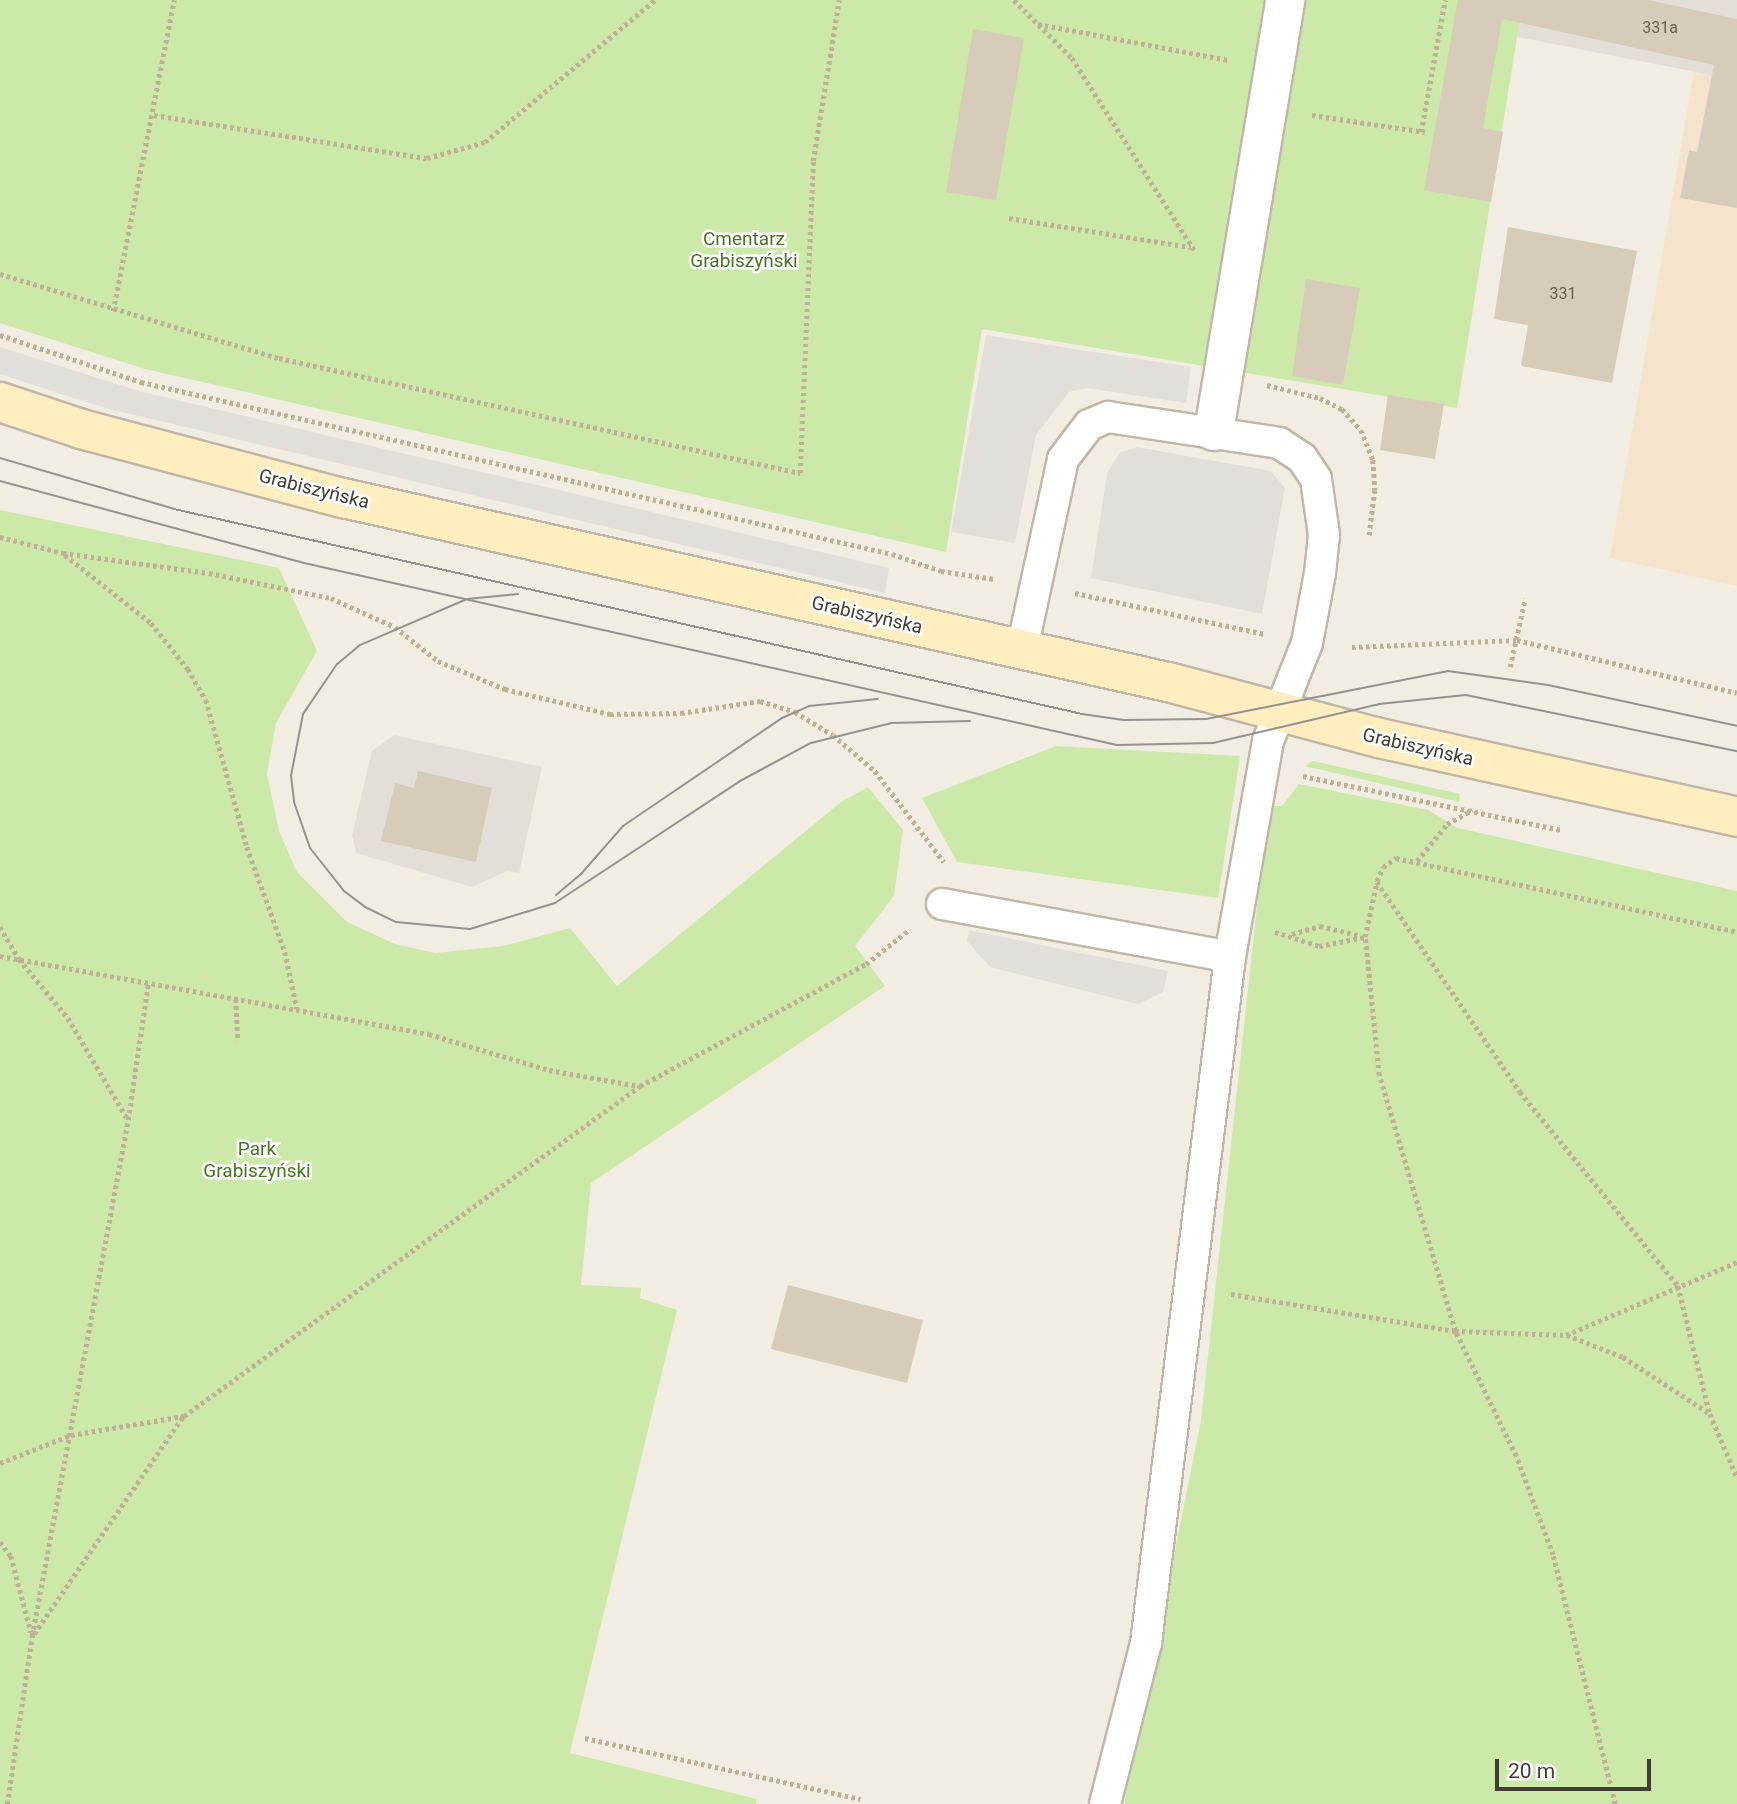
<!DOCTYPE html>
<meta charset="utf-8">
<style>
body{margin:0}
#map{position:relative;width:1737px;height:1804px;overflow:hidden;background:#f2ede2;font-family:Roboto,sans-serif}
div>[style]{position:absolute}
.commercial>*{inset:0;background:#f6e3cb}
.industrial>*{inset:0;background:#e4ded8}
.green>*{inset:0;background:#cde9a9}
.parking>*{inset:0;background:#e2dfdb}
.building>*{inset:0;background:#d7cbba}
.path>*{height:4.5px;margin-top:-2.25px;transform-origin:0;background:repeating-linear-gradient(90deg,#c0b095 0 3.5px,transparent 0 7px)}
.roads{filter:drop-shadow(2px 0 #c1b7a8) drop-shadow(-2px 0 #c1b7a8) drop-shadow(0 2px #c1b7a8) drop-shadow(0 -2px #c1b7a8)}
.service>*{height:30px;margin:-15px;padding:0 15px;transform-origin:15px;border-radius:15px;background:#fff}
.pedestrian>*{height:38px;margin:-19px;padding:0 19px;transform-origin:19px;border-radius:19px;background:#fff}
.secondary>*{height:38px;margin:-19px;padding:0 19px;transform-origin:19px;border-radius:19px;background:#ffeebf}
.tram>*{height:2px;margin:-1px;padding:0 1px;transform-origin:1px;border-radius:1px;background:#939393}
span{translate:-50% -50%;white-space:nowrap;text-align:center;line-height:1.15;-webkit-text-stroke:5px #fff;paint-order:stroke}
.number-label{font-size:16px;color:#696055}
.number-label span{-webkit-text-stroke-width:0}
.park-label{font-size:19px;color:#467724}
.street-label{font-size:19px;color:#443d33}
.scale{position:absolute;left:1495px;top:1759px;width:156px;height:32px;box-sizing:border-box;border:4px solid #443d33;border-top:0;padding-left:9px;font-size:21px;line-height:24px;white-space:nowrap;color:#443d33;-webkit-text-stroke:5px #fff;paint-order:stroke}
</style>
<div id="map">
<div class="commercial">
<i style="clip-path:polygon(1694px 71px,1737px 80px,1737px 586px,1610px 558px)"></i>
</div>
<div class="industrial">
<i style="clip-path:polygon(1523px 0,1737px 0,1737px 80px,1517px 37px)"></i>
<i style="clip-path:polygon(394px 735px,542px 767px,519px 873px,507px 871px,472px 887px,356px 853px,352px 835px,372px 751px)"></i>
</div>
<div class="green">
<i style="clip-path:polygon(0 0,1523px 0,1457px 408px,982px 329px,946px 552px,145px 369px,0 323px)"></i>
<i style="clip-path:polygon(0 510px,279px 568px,317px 651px,276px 723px,267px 774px,279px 831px,297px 872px,347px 922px,395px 944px,435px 953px,503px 946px,570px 928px,617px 986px,841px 802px,868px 787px,903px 830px,894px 896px,855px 946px,885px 986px,591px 1183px,581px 1285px,641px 1288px,640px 1298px,677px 1310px,570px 1753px,757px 1799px,756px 1804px,0 1804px)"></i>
<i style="clip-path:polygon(1056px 746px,1240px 756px,1218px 898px,957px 862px,922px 798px)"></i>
<i style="clip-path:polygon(1313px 761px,1460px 794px,1459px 802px,1305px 766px)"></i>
<i style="clip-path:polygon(1299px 784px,1428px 810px,1458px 828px,1737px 891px,1737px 1804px,1124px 1804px,1201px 1420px,1268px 806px,1282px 806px)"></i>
</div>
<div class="parking">
<i style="clip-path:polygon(986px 335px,1191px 367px,1186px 403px,1086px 388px,1069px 392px,1036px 435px,1015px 543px,951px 532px)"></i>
<i style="clip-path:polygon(0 347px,139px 391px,889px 568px,885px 593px,105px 408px,0 374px)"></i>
<i style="clip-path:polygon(1137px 447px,1271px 471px,1285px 488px,1262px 614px,1091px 578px,1107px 474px,1119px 453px)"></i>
<i style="clip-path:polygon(969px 930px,1168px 971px,1163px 992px,1138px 1004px,990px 967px,967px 941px)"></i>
</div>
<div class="building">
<i style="clip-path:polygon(1458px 0,1648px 0,1737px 19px,1737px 208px,1680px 198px,1689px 150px,1697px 152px,1714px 65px,1502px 19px,1483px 128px,1503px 132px,1491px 202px,1424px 190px)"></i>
<i style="clip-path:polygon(973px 29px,1024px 38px,996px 200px,946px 192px)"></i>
<i style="clip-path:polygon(1508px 227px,1637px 251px,1612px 383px,1521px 366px,1528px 325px,1494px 319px)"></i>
<i style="clip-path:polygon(1306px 279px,1360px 288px,1343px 385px,1292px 376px)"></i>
<i style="clip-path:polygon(1388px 395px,1444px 404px,1435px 459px,1380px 450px)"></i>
<i style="clip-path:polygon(418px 771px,492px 788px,476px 862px,381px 841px,395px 783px,414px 788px)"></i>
<i style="clip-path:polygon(788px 1285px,923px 1320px,907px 1383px,771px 1349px)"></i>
</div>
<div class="path">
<i style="left:1014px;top:0;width:82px;rotate:45deg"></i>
<i style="left:1072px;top:58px;width:229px;rotate:57.5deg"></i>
<i style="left:1038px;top:24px;width:194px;rotate:10.7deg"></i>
<i style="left:154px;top:115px;width:276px;rotate:9deg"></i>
<i style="left:427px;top:158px;width:60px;rotate:-15.4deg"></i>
<i style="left:485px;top:142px;width:222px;rotate:-39.9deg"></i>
<i style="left:1312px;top:115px;width:114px;rotate:8.6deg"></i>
<i style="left:1421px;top:132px;width:134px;rotate:-79.7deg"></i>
<i style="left:1009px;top:218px;width:184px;rotate:9.1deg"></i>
<i style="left:0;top:274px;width:291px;rotate:16.8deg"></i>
<i style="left:279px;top:358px;width:534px;rotate:12.45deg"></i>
<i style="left:800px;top:473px;width:312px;rotate:-87.6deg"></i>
<i style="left:813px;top:161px;width:163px;rotate:-80.8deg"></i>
<i style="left:113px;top:311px;width:317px;rotate:-78.9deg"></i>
<i style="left:0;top:335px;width:149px;rotate:18.4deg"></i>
<i style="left:141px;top:382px;width:770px;rotate:12.9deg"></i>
<i style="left:892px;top:554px;width:52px;rotate:19.1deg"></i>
<i style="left:941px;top:571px;width:54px;rotate:8.6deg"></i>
<i style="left:1267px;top:385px;width:55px;rotate:13.8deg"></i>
<i style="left:1320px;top:398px;width:25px;rotate:27deg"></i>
<i style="left:1342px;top:409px;width:28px;rotate:48deg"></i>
<i style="left:1361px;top:430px;width:32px;rotate:68deg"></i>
<i style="left:1373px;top:460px;width:30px;rotate:86deg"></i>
<i style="left:1375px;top:490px;width:48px;rotate:97.1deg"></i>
<i style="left:0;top:537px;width:65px;rotate:14.3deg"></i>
<i style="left:63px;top:553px;width:147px;rotate:7.8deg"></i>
<i style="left:209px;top:573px;width:125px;rotate:11.6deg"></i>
<i style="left:331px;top:598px;width:70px;rotate:24.4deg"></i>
<i style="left:395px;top:627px;width:55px;rotate:38.3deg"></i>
<i style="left:438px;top:661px;width:73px;rotate:22.7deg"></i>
<i style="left:505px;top:689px;width:108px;rotate:13.4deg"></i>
<i style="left:610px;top:714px;width:71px;rotate:-0.8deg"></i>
<i style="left:681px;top:713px;width:80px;rotate:-8.6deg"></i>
<i style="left:760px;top:701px;width:37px;rotate:17deg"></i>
<i style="left:795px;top:712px;width:44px;rotate:31.2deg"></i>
<i style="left:833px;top:735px;width:55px;rotate:40.6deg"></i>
<i style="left:875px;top:771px;width:114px;rotate:52.8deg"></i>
<i style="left:65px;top:555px;width:110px;rotate:38.3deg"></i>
<i style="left:151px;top:623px;width:59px;rotate:51.2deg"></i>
<i style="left:188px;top:669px;width:36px;rotate:60deg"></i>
<i style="left:206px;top:700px;width:153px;rotate:74.4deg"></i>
<i style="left:247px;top:847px;width:112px;rotate:70.1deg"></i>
<i style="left:285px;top:952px;width:58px;rotate:78.1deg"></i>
<i style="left:1075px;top:593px;width:194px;rotate:12.2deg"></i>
<i style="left:1352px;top:647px;width:165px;rotate:-2.4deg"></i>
<i style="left:1517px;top:640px;width:226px;rotate:13.5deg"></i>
<i style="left:1510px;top:667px;width:70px;rotate:-77.6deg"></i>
<i style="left:1303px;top:776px;width:265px;rotate:11.8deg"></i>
<i style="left:1417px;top:861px;width:48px;rotate:-51deg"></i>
<i style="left:1447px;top:824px;width:29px;rotate:-29deg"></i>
<i style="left:1377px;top:882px;width:254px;rotate:55.7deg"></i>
<i style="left:1520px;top:1092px;width:250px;rotate:50.8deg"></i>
<i style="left:1678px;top:1286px;width:132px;rotate:76deg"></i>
<i style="left:1710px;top:1414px;width:69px;rotate:66.8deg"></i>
<i style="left:0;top:927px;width:37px;rotate:59deg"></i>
<i style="left:19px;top:959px;width:77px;rotate:50.3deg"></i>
<i style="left:68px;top:1018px;width:118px;rotate:59.5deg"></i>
<i style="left:1275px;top:932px;width:46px;rotate:17.7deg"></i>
<i style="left:1319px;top:946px;width:47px;rotate:-11.1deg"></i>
<i style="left:1292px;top:934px;width:29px;rotate:-16deg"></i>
<i style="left:1320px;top:926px;width:42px;rotate:13.7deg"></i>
<i style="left:0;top:956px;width:436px;rotate:10.3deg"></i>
<i style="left:429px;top:1034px;width:125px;rotate:16.7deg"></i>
<i style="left:549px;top:1070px;width:91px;rotate:10.1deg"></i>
<i style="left:236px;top:999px;width:42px;rotate:87.3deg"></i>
<i style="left:1231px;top:1294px;width:227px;rotate:9.4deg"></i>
<i style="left:1455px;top:1331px;width:111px;rotate:2.1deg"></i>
<i style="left:1566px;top:1335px;width:186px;rotate:-23.1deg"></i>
<i style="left:1567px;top:1335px;width:60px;rotate:21.4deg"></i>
<i style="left:1623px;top:1357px;width:103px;rotate:33.1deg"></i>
<i style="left:0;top:1463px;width:76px;rotate:-21.5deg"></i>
<i style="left:71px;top:1435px;width:115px;rotate:-9.5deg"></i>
<i style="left:184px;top:1416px;width:563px;rotate:-35.89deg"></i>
<i style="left:640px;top:1086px;width:257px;rotate:-28.4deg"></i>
<i style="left:866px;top:964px;width:56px;rotate:-38.5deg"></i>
<i style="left:0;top:1542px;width:18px;rotate:52deg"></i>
<i style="left:11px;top:1556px;width:79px;rotate:75.3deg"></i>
<i style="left:34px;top:1634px;width:264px;rotate:-55.6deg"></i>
<i style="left:585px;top:1738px;width:282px;rotate:12.5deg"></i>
<i style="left:7px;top:1804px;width:170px;rotate:-81.5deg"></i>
<i style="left:32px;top:1636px;width:525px;rotate:-79.46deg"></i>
<i style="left:128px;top:1120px;width:137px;rotate:-81.6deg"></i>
<i style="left:1615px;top:1804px;width:257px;rotate:-104deg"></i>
<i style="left:1553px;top:1555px;width:106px;rotate:-110.5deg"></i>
<i style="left:1516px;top:1456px;width:139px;rotate:-116deg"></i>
<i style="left:1455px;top:1331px;width:267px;rotate:-106.5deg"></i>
<i style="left:1379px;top:1075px;width:139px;rotate:-95.8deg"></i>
<i style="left:1365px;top:937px;width:57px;rotate:-77.9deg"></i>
<i style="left:1377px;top:881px;width:15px;rotate:-67deg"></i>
<i style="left:1383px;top:867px;width:16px;rotate:-35deg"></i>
<i style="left:1396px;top:858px;width:349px;rotate:12.2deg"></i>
</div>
<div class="roads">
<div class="service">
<i style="left:1022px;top:649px;width:194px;rotate:-77.8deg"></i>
<i style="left:1063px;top:459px;width:43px;rotate:-52.6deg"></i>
<i style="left:1089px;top:425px;width:21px;rotate:-23deg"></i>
<i style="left:1108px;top:417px;width:173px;rotate:8.6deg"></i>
<i style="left:1279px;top:443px;width:27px;rotate:33deg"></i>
<i style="left:1302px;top:458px;width:25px;rotate:56deg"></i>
<i style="left:1316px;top:479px;width:57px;rotate:81.9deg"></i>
<i style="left:1324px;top:535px;width:38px;rotate:96deg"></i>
<i style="left:1320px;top:573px;width:71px;rotate:100.5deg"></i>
<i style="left:1307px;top:643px;width:105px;rotate:111.7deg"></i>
<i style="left:1268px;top:741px;width:219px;rotate:100deg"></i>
<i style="left:1230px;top:957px;width:691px;rotate:96.98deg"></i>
<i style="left:1146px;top:1643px;width:166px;rotate:104.3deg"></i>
<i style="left:942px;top:904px;width:293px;rotate:10.4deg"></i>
</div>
<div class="pedestrian">
<i style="left:1214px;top:431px;width:437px;rotate:-80.6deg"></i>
</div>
<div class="secondary">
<i style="left:0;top:402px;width:85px;rotate:18.4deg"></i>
<i style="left:81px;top:429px;width:271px;rotate:14.8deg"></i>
<i style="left:343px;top:498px;width:849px;rotate:12.58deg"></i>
<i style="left:1172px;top:683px;width:214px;rotate:14.9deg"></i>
<i style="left:1379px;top:738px;width:367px;rotate:12.4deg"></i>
</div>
</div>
<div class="tram">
<i style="left:0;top:458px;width:181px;rotate:16.3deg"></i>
<i style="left:174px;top:509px;width:931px;rotate:12.72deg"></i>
<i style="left:1082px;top:714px;width:42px;rotate:8.1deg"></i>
<i style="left:1124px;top:720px;width:82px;rotate:-0.7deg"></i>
<i style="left:1206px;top:719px;width:247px;rotate:-11.2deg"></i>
<i style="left:1448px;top:671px;width:101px;rotate:8deg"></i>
<i style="left:1548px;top:685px;width:193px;rotate:12.2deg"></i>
<i style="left:0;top:481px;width:315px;rotate:15.1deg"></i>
<i style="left:304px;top:563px;width:833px;rotate:12.62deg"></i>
<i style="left:1117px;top:745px;width:96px;rotate:-1.2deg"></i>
<i style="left:1213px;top:743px;width:171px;rotate:-13.2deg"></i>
<i style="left:1379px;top:704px;width:87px;rotate:-5.9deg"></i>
<i style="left:1466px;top:695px;width:277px;rotate:11.7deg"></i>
<i style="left:518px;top:594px;width:51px;rotate:174.4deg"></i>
<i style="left:467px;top:599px;width:116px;rotate:156.7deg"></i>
<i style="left:360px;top:645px;width:30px;rotate:140deg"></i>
<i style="left:337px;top:664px;width:60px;rotate:124.2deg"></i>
<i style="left:303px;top:714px;width:63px;rotate:101deg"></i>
<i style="left:291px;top:776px;width:26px;rotate:83deg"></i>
<i style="left:294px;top:802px;width:49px;rotate:70.8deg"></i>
<i style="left:310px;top:848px;width:55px;rotate:51.7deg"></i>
<i style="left:344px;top:891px;width:26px;rotate:37deg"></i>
<i style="left:365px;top:907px;width:34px;rotate:26deg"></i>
<i style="left:396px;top:922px;width:74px;rotate:5.4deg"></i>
<i style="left:470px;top:929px;width:89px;rotate:-17deg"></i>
<i style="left:555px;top:903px;width:222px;rotate:-33.4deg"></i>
<i style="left:740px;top:781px;width:81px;rotate:-28.2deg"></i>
<i style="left:811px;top:743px;width:82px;rotate:-14deg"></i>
<i style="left:891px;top:723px;width:79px;rotate:-1.5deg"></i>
<i style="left:556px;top:895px;width:33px;rotate:-40deg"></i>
<i style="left:581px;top:874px;width:64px;rotate:-48.8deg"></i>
<i style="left:623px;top:826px;width:192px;rotate:-34.2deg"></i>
<i style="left:782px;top:718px;width:30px;rotate:-24deg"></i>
<i style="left:809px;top:706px;width:69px;rotate:-5.8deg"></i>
</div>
<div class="number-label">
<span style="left:1660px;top:28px">331a</span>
<span style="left:1563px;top:294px">331</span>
</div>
<div class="park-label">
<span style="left:744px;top:250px">Cmentarz<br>Grabiszyński</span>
<span style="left:257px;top:1160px">Park<br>Grabiszyński</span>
</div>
<div class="street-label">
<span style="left:314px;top:489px;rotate:14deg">Grabiszyńska</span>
<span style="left:867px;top:615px;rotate:13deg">Grabiszyńska</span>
<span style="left:1418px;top:747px;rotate:13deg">Grabiszyńska</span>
</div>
<div class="scale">20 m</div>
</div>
